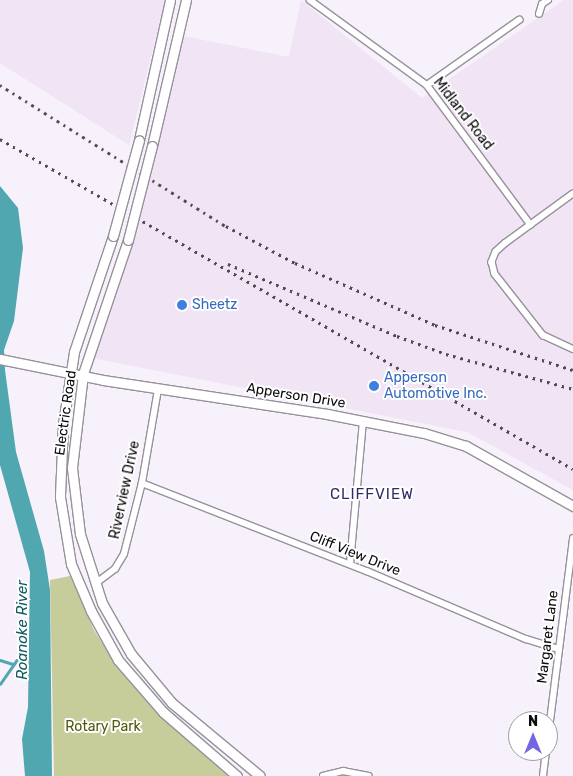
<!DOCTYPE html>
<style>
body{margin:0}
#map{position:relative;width:573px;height:776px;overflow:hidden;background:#f7f1fb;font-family:Rubik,sans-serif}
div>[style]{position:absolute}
.built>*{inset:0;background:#f0e4f5}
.green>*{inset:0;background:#c6cd9b}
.water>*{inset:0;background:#50a7b0}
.stream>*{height:2.5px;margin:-1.25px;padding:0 1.25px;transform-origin:1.25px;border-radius:1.25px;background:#50a7b0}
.roads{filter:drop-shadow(1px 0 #97919a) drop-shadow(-1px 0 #97919a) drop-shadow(0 1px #97919a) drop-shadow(0 -1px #97919a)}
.street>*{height:5.5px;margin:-2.75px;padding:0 2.75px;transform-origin:2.75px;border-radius:2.75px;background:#fff}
.primary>*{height:9px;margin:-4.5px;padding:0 4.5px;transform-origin:4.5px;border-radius:4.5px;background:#fff}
.rail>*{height:2.5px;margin-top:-1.25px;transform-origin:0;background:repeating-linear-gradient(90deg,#4f4b51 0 2.5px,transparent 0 7.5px)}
.bridges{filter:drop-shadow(1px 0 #97919a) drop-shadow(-1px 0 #97919a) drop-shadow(0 1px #97919a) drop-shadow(0 -1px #97919a)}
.primary-bridge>*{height:9px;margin:-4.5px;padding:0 4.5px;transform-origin:4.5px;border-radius:4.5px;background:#fff}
.dots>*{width:14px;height:14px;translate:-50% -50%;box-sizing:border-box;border:2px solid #fff;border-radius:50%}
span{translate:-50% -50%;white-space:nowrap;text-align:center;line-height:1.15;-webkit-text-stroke:4px #fff;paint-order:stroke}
.street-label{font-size:14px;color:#0d0a0e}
.shop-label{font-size:14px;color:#366cbe}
.left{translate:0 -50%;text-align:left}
.park-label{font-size:14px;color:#51560b}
.neighbourhood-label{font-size:15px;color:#312c67;letter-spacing:1px}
.water-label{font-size:15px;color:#115c62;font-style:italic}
.north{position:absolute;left:508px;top:711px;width:50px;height:50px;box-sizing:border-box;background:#fff;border:1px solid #9e9d9f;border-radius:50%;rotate:0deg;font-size:14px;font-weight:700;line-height:20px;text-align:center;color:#0d0a0e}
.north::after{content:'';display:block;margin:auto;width:18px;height:22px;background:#7367e1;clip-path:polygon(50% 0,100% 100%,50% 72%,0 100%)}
</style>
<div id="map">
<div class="built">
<i style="clip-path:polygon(0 0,165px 0,129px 145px,0 63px)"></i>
<i style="clip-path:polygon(301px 0,422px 98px,564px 0,573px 0,573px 490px,467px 432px,92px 358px,154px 165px,178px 35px,289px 57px)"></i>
</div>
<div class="green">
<i style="clip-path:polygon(70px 576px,94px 630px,119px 670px,156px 712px,228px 776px,54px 776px,50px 580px)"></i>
</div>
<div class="water">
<i style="clip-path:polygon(0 186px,18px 208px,23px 248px,14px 321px,4px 350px,5px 370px,16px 452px,44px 551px,50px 590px,52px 776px,25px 776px,22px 739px,28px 707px,30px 572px,0 465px)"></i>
</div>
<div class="stream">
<i style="left:0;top:660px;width:14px;rotate:17deg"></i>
<i style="left:0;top:684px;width:29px;rotate:-55deg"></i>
<i style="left:17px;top:660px;width:14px;rotate:-30deg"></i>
</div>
<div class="roads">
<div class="street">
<i style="left:310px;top:0;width:145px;rotate:36deg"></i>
<i style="left:427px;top:85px;width:174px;rotate:53.4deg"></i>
<i style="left:539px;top:14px;width:10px;rotate:-73deg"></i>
<i style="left:542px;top:4px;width:7px;rotate:-34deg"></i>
<i style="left:427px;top:85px;width:113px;rotate:-35.2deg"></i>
<i style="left:573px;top:194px;width:83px;rotate:143.8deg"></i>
<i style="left:506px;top:243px;width:13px;rotate:138deg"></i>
<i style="left:496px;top:252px;width:11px;rotate:112deg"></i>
<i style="left:492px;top:262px;width:12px;rotate:76deg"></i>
<i style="left:495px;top:274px;width:78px;rotate:51.8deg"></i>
<i style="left:543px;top:335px;width:33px;rotate:25deg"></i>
<i style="left:142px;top:483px;width:242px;rotate:21.4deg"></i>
<i style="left:367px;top:571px;width:173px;rotate:23.2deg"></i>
<i style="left:526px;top:639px;width:34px;rotate:17deg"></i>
<i style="left:350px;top:564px;width:144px;rotate:-84.8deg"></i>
<i style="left:95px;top:584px;width:25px;rotate:-37deg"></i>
<i style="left:115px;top:569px;width:17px;rotate:-59deg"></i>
<i style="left:124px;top:554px;width:73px;rotate:-75.8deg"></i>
<i style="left:142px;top:483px;width:95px;rotate:-80.3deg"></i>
<i style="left:548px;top:737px;width:200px;rotate:-82.8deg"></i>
<i style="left:323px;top:776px;width:21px;rotate:-14deg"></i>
<i style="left:343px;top:771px;width:26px;rotate:11deg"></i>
<i style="left:543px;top:776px;width:25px;rotate:-83deg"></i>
</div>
<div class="primary">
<i style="left:139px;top:140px;width:143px;rotate:-77.5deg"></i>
<i style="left:152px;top:146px;width:150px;rotate:-76.9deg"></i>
<i style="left:113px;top:236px;width:122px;rotate:108.6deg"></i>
<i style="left:74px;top:352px;width:73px;rotate:98.7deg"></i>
<i style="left:63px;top:424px;width:73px;rotate:92.4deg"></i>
<i style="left:60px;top:497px;width:68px;rotate:80.7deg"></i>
<i style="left:71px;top:564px;width:51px;rotate:66.9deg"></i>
<i style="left:91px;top:611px;width:56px;rotate:61.1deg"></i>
<i style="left:118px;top:660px;width:69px;rotate:49.1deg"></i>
<i style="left:163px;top:712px;width:98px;rotate:40.9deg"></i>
<i style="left:128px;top:240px;width:141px;rotate:108.6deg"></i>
<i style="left:83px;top:374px;width:95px;rotate:96.7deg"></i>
<i style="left:72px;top:468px;width:66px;rotate:83.1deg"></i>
<i style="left:80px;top:534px;width:72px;rotate:72.3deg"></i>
<i style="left:102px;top:603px;width:59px;rotate:60.4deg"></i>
<i style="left:131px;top:654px;width:64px;rotate:50.1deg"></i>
<i style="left:172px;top:703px;width:114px;rotate:39.7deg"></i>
<i style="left:0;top:359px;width:105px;rotate:11.5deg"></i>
<i style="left:103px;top:380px;width:227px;rotate:8.6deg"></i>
<i style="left:327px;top:414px;width:99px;rotate:11.1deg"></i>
<i style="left:424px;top:433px;width:44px;rotate:17.2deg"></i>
<i style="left:466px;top:446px;width:123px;rotate:29.3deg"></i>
</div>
</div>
<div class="rail">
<i style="left:0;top:85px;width:266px;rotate:32deg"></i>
<i style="left:226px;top:226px;width:78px;rotate:28.2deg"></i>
<i style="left:295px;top:263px;width:153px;rotate:23.9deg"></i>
<i style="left:435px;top:325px;width:145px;rotate:18.1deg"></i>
<i style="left:0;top:139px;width:661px;rotate:29.94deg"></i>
<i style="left:228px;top:264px;width:184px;rotate:23.1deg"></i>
<i style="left:397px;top:336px;width:52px;rotate:20.2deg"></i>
<i style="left:446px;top:354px;width:132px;rotate:15.4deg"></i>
</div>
<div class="bridges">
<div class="primary-bridge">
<i style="left:113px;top:236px;width:99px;rotate:-74.8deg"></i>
<i style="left:128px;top:240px;width:97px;rotate:-75.7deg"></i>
</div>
</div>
<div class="dots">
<i style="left:182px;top:305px;background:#3f7fe0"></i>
<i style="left:374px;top:386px;background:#3f7fe0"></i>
</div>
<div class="street-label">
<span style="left:463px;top:114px;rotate:52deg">Midland Road</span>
<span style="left:296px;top:396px;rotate:9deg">Apperson Drive</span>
<span style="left:66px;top:413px;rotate:-82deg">Electric Road</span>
<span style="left:125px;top:490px;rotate:-78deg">Riverview Drive</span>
<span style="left:355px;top:554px;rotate:22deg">Cliff View Drive</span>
<span style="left:548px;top:637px;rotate:-83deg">Margaret Lane</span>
</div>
<div class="shop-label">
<span class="left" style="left:192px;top:305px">Sheetz</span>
<span class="left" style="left:384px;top:386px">Apperson<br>Automotive Inc.</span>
</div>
<div class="park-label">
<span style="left:103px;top:727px">Rotary Park</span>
</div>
<div class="neighbourhood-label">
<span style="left:372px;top:495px">CLIFFVIEW</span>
</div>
<div class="water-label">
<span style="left:23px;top:630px;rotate:-90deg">Roanoke River</span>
</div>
<div class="north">N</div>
</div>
